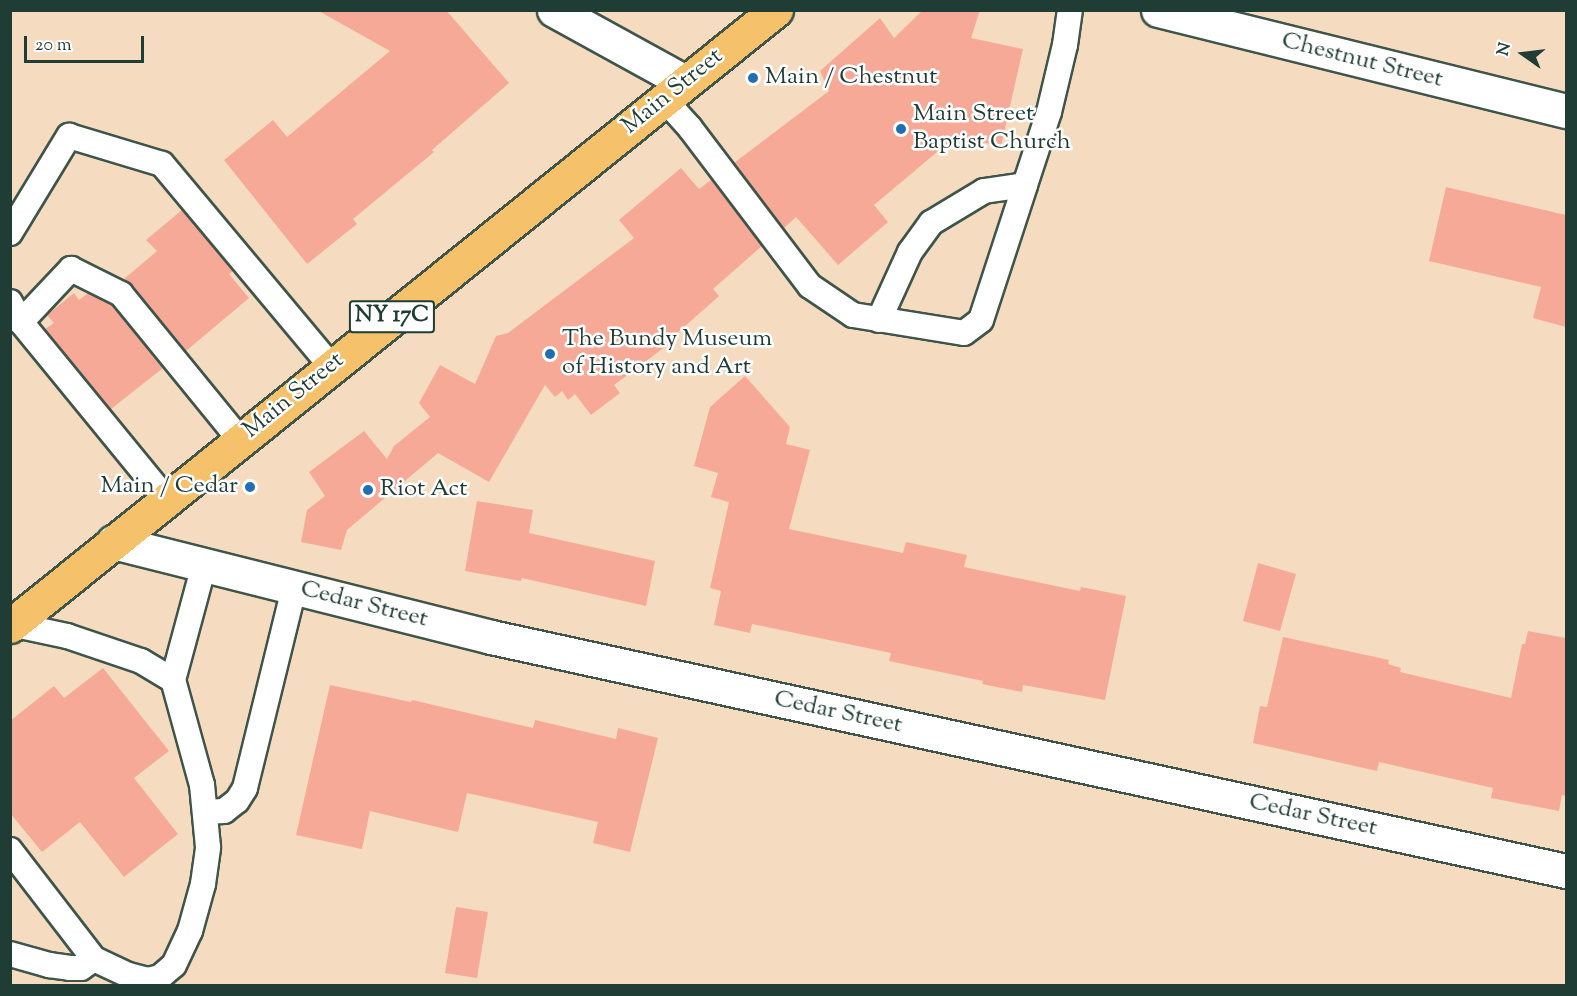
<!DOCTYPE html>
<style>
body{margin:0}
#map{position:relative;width:1577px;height:996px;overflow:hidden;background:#f5dcc0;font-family:"Sorts Mill Goudy",serif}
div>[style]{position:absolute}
.building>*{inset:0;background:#f7a997}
.roads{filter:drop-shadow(2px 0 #3f5549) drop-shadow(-2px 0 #3f5549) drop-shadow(0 2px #3f5549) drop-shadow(0 -2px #3f5549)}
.service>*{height:24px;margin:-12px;padding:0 12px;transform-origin:12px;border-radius:12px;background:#fff}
.minor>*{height:33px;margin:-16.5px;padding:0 16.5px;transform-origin:16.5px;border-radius:16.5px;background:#fff}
.tertiary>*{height:33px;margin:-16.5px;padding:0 16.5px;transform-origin:16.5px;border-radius:16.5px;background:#fff}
.primary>*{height:33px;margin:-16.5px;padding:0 16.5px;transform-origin:16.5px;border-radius:16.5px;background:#f5c16b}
.dots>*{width:16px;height:16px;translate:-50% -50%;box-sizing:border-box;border:3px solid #fff;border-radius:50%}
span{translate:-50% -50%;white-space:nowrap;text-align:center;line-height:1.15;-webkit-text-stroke:5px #fff;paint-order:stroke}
.shield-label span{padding:2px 4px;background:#fff;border:2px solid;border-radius:4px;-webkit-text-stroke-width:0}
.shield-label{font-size:22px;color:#1f3d34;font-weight:700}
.street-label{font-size:24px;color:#1f3d34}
.poi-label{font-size:24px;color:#1f3d34}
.left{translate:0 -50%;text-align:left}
.right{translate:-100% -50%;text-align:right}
.frame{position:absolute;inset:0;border:12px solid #1f3d34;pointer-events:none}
.north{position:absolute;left:1493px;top:24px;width:60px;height:60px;-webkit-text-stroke:4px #fff;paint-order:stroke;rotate:284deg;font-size:16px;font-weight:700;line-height:24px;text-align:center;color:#1f3d34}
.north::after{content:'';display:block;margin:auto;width:21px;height:27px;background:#1f3d34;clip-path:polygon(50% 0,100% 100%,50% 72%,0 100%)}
.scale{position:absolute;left:24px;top:36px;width:120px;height:27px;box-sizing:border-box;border:3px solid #1f3d34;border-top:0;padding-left:8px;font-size:18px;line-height:21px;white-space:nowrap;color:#1f3d34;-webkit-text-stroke:4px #fff;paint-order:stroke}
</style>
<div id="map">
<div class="building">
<i style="clip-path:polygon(317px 10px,446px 10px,509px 83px,432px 150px,434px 152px,353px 219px,357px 224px,307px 264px,224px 160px,273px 120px,287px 137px,390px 51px)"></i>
<i style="clip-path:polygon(923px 10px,980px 10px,971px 38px,1023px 49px,1001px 146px,955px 137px,874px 205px,888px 222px,838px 265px,796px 217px,784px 228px,734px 163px,829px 91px,820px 71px,880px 18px,894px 38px)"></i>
<i style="clip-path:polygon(681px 168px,699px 189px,711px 180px,762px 246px,713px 289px,719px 296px,675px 335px,677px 338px,614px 385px,620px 393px,591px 415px,575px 394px,568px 400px,562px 391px,555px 397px,545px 385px,489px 482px,438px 453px,347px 530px,341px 550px,301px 542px,307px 510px,325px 496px,309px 472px,364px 431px,387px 459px,394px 446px,430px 417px,419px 403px,440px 365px,475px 384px,496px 336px,508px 333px,634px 238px,619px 220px)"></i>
<i style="clip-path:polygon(1446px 187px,1566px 215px,1566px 327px,1533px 318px,1541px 287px,1429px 261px)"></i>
<i style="clip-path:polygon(182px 210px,233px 271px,229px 274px,249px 298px,186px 351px,132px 285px,124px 279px,157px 251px,146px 240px)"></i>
<i style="clip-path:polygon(74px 293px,79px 300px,88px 293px,112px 305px,163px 368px,111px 409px,45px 329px,54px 323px,47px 315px)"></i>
<i style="clip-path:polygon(745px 376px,790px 427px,786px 444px,810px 450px,789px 529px,903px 553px,906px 542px,967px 555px,964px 567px,1080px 591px,1081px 587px,1126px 596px,1105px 700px,1023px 685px,1022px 692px,982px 684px,983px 681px,889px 661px,891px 653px,752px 624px,750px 633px,714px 625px,721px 591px,710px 588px,729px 502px,711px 497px,718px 473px,694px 466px,710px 407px)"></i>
<i style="clip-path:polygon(477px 501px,533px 510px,529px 533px,655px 561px,646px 606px,522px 578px,521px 581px,465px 571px)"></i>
<i style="clip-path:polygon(1258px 563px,1296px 574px,1280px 631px,1243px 621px)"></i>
<i style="clip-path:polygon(1528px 631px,1566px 638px,1566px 796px,1562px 795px,1559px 811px,1491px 798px,1493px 788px,1379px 762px,1377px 771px,1253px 743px,1260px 706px,1267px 707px,1283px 637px,1389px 660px,1388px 664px,1401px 668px,1400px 672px,1511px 698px,1522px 644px,1525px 644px)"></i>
<i style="clip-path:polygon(103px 668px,169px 751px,134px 778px,178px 834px,124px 877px,80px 822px,42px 852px,10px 813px,10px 721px,54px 686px,64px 698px)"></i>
<i style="clip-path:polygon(330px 685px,411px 702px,412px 700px,533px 728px,535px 720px,616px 739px,618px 728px,658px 738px,630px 852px,593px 843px,598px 822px,467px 793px,458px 832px,370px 811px,362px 849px,296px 835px)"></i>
<i style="clip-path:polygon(456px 907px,488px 912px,477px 978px,445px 973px)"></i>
</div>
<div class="roads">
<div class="service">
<i style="left:664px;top:99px;width:39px;rotate:48deg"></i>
<i style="left:690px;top:128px;width:198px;rotate:52.8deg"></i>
<i style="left:810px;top:286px;width:52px;rotate:34deg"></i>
<i style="left:853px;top:315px;width:112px;rotate:9.2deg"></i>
<i style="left:964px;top:333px;width:21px;rotate:-37deg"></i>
<i style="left:981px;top:320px;width:142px;rotate:-71.9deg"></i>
<i style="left:1025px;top:185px;width:77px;rotate:-71.8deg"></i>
<i style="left:1049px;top:112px;width:69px;rotate:-76.6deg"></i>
<i style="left:1065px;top:45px;width:35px;rotate:-82deg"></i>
<i style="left:10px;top:233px;width:114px;rotate:-58.7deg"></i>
<i style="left:69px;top:136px;width:97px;rotate:16.8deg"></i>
<i style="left:162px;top:164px;width:263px;rotate:50.1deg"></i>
<i style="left:10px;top:302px;width:23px;rotate:61deg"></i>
<i style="left:21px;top:322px;width:229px;rotate:50.7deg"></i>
<i style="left:879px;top:320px;width:75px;rotate:-65.5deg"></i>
<i style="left:910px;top:252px;width:36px;rotate:-54deg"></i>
<i style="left:931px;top:223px;width:62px;rotate:-31.1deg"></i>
<i style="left:984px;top:191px;width:41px;rotate:-8.3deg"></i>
<i style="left:21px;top:322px;width:73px;rotate:-46.7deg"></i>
<i style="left:71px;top:269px;width:56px;rotate:26.6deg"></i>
<i style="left:121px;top:294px;width:188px;rotate:50.8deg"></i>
<i style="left:10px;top:629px;width:10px;rotate:-17deg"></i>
<i style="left:20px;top:626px;width:48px;rotate:12deg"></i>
<i style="left:67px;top:636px;width:78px;rotate:18.7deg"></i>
<i style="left:141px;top:661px;width:37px;rotate:31deg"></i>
<i style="left:205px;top:812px;width:19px;rotate:-3deg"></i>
<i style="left:224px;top:811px;width:16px;rotate:-38deg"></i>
<i style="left:237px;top:801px;width:15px;rotate:-58deg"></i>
<i style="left:245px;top:788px;width:206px;rotate:-76.2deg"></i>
<i style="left:10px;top:850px;width:138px;rotate:52.4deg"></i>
<i style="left:94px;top:959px;width:38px;rotate:25deg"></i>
<i style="left:129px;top:975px;width:20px;rotate:15deg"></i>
<i style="left:148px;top:980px;width:12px;rotate:-14deg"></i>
<i style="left:160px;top:977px;width:18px;rotate:-41deg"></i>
<i style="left:174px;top:965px;width:38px;rotate:-65deg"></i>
<i style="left:190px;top:931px;width:49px;rotate:-74.5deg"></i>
<i style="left:203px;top:884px;width:37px;rotate:-82deg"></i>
<i style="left:208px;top:847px;width:62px;rotate:-95.5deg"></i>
<i style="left:202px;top:785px;width:109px;rotate:-105.4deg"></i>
<i style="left:173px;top:680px;width:119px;rotate:-74.9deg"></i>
<i style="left:10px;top:954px;width:41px;rotate:15.8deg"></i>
<i style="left:49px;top:965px;width:21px;rotate:8deg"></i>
<i style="left:70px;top:968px;width:11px"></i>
<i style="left:81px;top:968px;width:16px;rotate:-35deg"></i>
</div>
<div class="minor">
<i style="left:554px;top:10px;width:149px;rotate:28.8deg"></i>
<i style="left:113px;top:542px;width:390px;rotate:14.1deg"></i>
<i style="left:491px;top:637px;width:1100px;rotate:12.28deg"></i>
</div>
<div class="tertiary">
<i style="left:1158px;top:10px;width:420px;rotate:13.9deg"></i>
</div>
<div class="primary">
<i style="left:10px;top:626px;width:983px;rotate:-38.81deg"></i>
</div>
</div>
<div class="dots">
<i style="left:753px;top:78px;background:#1f6fb2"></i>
<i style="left:901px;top:129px;background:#1f6fb2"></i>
<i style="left:550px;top:354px;background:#1f6fb2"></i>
<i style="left:250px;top:487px;background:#1f6fb2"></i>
<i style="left:368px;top:490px;background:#1f6fb2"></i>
</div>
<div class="shield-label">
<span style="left:392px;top:317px">NY 17C</span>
</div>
<div class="street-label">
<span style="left:1362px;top:61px;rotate:14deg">Chestnut Street</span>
<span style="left:673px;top:92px;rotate:-39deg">Main Street</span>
<span style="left:294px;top:396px;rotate:-39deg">Main Street</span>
<span style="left:364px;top:605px;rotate:14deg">Cedar Street</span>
<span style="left:838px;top:713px;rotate:12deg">Cedar Street</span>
<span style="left:1313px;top:816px;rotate:12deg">Cedar Street</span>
</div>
<div class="poi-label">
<span class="left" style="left:765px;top:78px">Main / Chestnut</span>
<span class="left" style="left:913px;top:129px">Main Street<br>Baptist Church</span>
<span class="left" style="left:562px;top:354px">The Bundy Museum<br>of History and Art</span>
<span class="right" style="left:238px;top:487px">Main / Cedar</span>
<span class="left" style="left:380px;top:490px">Riot Act</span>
</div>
<div class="frame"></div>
<div class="north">N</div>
<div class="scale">20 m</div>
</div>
